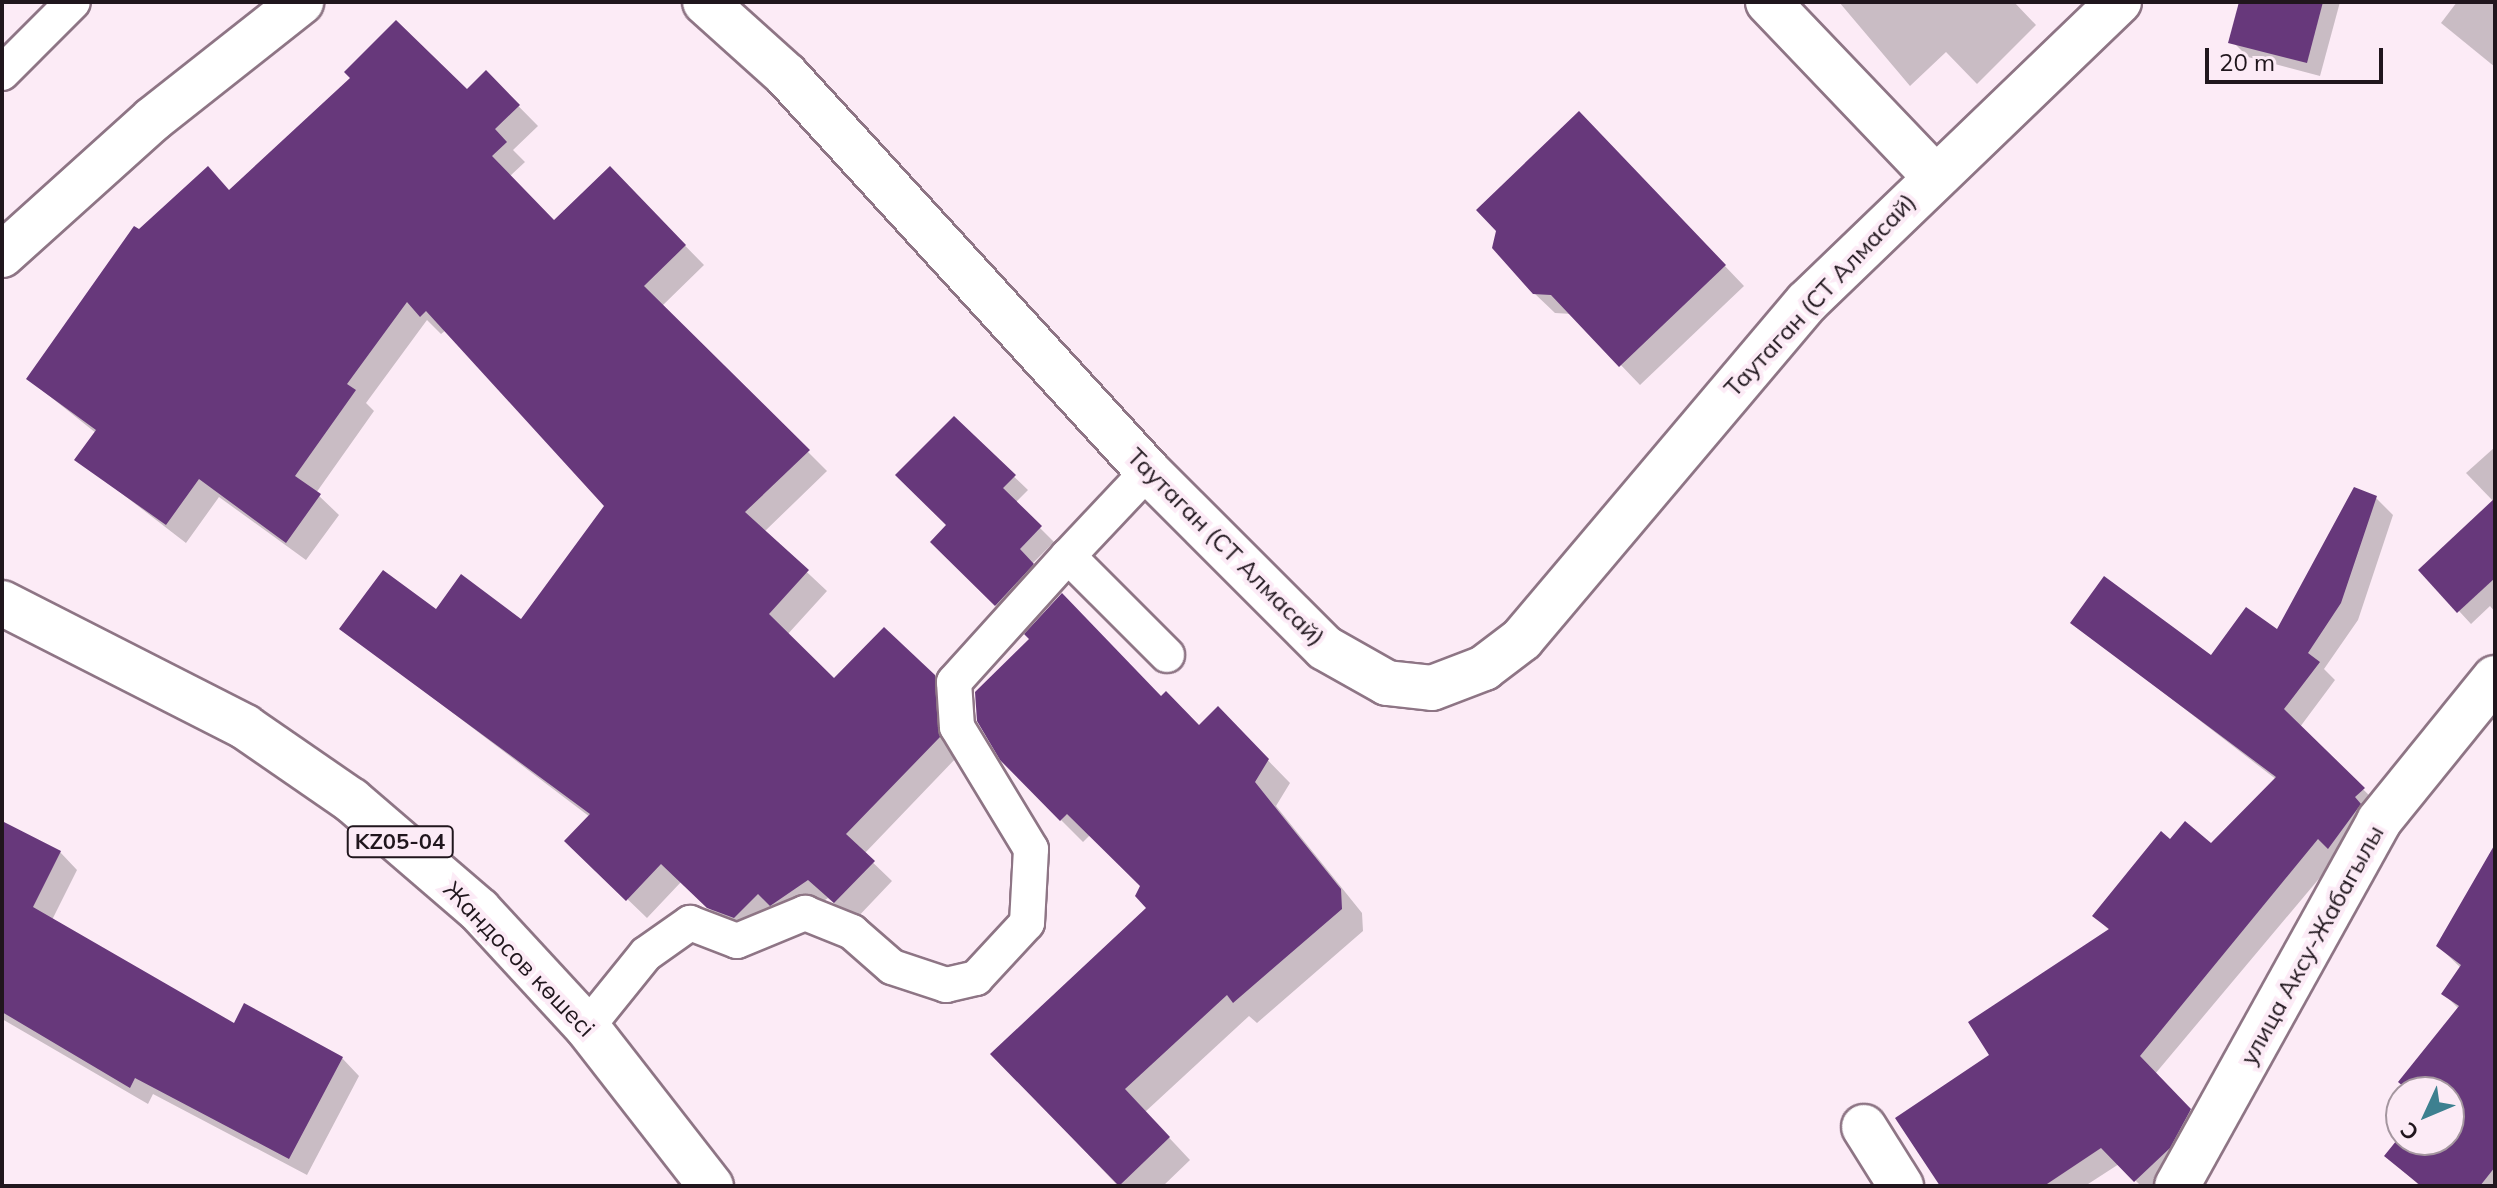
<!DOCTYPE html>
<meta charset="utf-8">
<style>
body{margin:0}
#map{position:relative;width:2497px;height:1188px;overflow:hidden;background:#fcebf6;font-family:Mulish,sans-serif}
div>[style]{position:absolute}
.shadow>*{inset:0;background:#0003}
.building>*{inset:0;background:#67387b}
.roads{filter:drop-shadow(2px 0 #8e7585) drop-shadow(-2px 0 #8e7585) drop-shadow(0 2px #8e7585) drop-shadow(0 -2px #8e7585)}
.service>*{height:34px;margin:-17px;padding:0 17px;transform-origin:17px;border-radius:17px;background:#fff}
.minor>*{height:44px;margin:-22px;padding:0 22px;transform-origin:22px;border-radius:22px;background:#fff}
.primary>*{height:44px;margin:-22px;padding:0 22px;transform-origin:22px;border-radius:22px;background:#fff}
span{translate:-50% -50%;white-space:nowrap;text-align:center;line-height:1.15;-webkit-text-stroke:8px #fcebf6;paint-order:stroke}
.shield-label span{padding:2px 6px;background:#fcebf6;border:2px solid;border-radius:6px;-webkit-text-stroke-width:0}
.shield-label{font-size:22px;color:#20161d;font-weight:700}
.street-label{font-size:24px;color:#20161d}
.frame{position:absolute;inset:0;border:4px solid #20161d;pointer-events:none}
.north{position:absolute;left:2385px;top:1076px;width:80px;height:80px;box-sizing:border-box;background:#fcebf6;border:2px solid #a4969f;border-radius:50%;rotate:226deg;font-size:22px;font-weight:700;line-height:32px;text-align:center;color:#20161d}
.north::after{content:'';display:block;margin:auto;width:28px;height:36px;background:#3d8090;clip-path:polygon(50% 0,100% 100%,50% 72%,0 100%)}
.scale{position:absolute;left:2205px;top:48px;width:178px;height:36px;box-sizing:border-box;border:4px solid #20161d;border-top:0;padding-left:10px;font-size:24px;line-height:28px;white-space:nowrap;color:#20161d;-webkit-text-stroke:6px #fcebf6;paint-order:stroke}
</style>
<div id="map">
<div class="shadow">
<i style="clip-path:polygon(1839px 2px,2014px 2px,2036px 25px,1977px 84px,1946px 52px,1910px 86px)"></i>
<i style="clip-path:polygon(2248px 2px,2340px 2px,2320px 76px,2248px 57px,2235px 44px)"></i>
<i style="clip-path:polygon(2457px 2px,2495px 2px,2495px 67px,2441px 23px)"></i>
<i style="clip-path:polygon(486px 73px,538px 126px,513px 150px,525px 162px,510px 176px,555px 223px,610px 169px,704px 265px,662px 306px,827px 471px,764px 532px,827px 591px,787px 635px,834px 681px,934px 677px,954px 697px,958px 756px,864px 854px,892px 881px,854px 921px,828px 898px,791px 924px,729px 927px,681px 882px,647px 918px,567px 841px,590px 817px,342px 629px,436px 612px,522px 622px,607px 506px,446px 330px,441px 334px,427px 320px,366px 403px,374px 411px,316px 493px,339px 515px,306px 560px,219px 497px,186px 543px,77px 459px,96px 433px,28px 379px,140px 232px,467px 91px)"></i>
<i style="clip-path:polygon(1599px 134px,1744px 286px,1640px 385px,1572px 314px,1555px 313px,1534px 293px,1499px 231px)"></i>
<i style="clip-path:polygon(954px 419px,1028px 490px,1015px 503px,1054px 542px,1032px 564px,1046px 579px,1010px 619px,933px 542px,949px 526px)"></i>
<i style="clip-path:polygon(2495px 447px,2495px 503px,2466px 473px)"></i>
<i style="clip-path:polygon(2376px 498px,2393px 515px,2358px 620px,2324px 669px,2335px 680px,2300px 727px,2380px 806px,2155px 1074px,2206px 1127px,2164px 1186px,2141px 1186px,2119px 1164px,2085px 1186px,1943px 1186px,1992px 1056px,2110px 931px,2094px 915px,2170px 842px,2212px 846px,2277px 780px,2073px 623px,2211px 658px,2277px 632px)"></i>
<i style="clip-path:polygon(2495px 513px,2495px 612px,2490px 606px,2471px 624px,2459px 611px)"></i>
<i style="clip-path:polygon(1162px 698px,1199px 727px,1218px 709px,1290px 783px,1276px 806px,1362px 913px,1363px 931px,1257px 1023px,1249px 1016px,1145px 1112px,1190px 1160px,1163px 1186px,1118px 1186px,993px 1054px,1148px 908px,1143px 886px,1090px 835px,1083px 842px,1061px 820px)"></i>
<i style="clip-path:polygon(2px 823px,60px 852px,77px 870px,52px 920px,234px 1025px,342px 1058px,359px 1076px,307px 1175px,153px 1094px,148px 1104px,2px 1019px)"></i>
<i style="clip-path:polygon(2495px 848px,2495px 1186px,2420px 1186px,2387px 1156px,2449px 1140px,2449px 1092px,2410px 1092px,2459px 1009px,2444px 994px,2461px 968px,2438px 946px)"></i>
</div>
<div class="building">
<i style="clip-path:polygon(2239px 2px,2323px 2px,2307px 63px,2228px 43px)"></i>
<i style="clip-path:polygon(396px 20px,467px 89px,486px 70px,520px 105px,495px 129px,507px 142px,492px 156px,554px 220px,610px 166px,686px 245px,644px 286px,810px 450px,745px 512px,809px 570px,769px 614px,834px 678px,884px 627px,935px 675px,940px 737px,846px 834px,875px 861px,834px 903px,808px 880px,770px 906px,758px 894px,734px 918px,707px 908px,661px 864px,626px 901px,564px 841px,590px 814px,339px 629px,383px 570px,436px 609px,461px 574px,521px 619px,604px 506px,426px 311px,420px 317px,407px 302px,347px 384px,356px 390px,295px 476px,321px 494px,286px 543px,199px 479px,166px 525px,74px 460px,96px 430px,26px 379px,134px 226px,139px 229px,208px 166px,229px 190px,350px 78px,344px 72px)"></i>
<i style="clip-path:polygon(1579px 111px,1726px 265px,1619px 367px,1551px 295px,1533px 294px,1492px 248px,1496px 231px,1476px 210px)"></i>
<i style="clip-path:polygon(954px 416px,1016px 475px,1003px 488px,1042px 526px,1020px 549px,1034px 564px,995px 606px,930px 542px,946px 525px,895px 475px)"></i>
<i style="clip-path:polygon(2354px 487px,2377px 496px,2341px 603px,2308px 653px,2320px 662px,2284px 709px,2365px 788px,2355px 797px,2361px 804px,2328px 849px,2318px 839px,2140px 1056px,2191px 1109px,2170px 1148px,2134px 1182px,2101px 1148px,2044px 1186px,1940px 1186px,1895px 1118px,1989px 1055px,1968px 1022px,2109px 929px,2092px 916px,2161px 831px,2170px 839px,2185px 821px,2211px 843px,2276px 777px,2070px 623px,2104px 576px,2211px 655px,2246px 607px,2277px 629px)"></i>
<i style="clip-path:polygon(2495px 498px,2495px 578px,2457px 613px,2418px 570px)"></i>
<i style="clip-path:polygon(1062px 593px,1161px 696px,1166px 691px,1199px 725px,1218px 706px,1269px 759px,1255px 782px,1341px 889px,1342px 909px,1233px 1003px,1227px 995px,1125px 1089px,1170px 1137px,1119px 1186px,990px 1054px,1146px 908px,1135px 896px,1140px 886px,1067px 814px,1060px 821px,1000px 760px,977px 721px,975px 692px,1029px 639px,1024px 634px)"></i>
<i style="clip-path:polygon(2px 821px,61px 851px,33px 907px,234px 1023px,244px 1003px,343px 1057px,289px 1159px,135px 1078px,130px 1088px,2px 1012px)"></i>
<i style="clip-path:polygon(2495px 844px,2495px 1167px,2480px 1186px,2421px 1186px,2384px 1156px,2401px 1135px,2449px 1140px,2449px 1092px,2410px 1092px,2398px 1082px,2459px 1006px,2441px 994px,2461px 965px,2436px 946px)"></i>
</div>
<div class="roads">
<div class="service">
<i style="left:2px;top:73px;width:100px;rotate:-45deg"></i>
<i style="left:1068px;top:556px;width:117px;rotate:-46.7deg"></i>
<i style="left:587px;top:1027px;width:94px;rotate:-51.1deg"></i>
<i style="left:646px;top:954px;width:54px;rotate:-35.2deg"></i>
<i style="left:690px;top:923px;width:50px;rotate:21deg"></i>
<i style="left:737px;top:941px;width:74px;rotate:-22.4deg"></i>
<i style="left:805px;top:913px;width:51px;rotate:22deg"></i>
<i style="left:852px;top:932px;width:53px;rotate:41.2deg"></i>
<i style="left:892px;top:967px;width:57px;rotate:18.4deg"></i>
<i style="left:946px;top:985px;width:31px;rotate:-13deg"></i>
<i style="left:976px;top:978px;width:75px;rotate:-47.2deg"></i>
<i style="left:1027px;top:923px;width:74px;rotate:-86.9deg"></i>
<i style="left:1031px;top:849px;width:143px;rotate:-121.2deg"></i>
<i style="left:957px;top:727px;width:45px;rotate:-93.8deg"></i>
<i style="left:954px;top:682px;width:170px;rotate:-47.9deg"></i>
<i style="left:1068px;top:556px;width:140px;rotate:45deg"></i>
</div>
<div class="minor">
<i style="left:705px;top:2px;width:109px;rotate:42deg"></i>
<i style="left:786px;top:75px;width:537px;rotate:47.57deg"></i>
<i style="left:1148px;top:471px;width:250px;rotate:45deg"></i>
<i style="left:1325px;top:648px;width:71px;rotate:29.4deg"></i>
<i style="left:1387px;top:683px;width:45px;rotate:6.3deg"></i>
<i style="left:1432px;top:688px;width:56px;rotate:-21deg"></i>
<i style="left:1484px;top:668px;width:48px;rotate:-37.3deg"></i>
<i style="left:1522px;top:639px;width:441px;rotate:-49.8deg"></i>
<i style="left:1807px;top:302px;width:433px;rotate:-43.9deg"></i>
<i style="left:1768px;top:2px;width:240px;rotate:46.3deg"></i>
<i style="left:2px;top:255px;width:203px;rotate:-42deg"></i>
<i style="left:153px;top:119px;width:189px;rotate:-38.3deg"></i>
<i style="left:1864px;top:1127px;width:70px;rotate:57.9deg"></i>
<i style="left:2177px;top:1186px;width:417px;rotate:-61deg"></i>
<i style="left:2379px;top:821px;width:184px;rotate:-51deg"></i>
</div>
<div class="primary">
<i style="left:2px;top:603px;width:273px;rotate:27deg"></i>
<i style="left:245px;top:727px;width:129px;rotate:34.6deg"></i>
<i style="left:351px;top:800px;width:169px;rotate:40.7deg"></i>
<i style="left:479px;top:910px;width:159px;rotate:47.3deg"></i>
<i style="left:587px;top:1027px;width:202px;rotate:52.1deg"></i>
</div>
</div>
<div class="shield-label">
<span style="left:400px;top:842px">KZ05-04</span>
</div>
<div class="street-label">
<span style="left:1820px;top:295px;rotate:-47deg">Таутаган (СТ Алмасай)</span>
<span style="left:1226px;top:547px;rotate:45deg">Таутаган (СТ Алмасай)</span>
<span style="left:2312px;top:945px;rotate:-61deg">улица Аксу-Жабагылы</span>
<span style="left:519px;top:959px;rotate:46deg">Жандосов көшесі</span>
</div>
<div class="frame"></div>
<div class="north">С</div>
<div class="scale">20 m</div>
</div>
